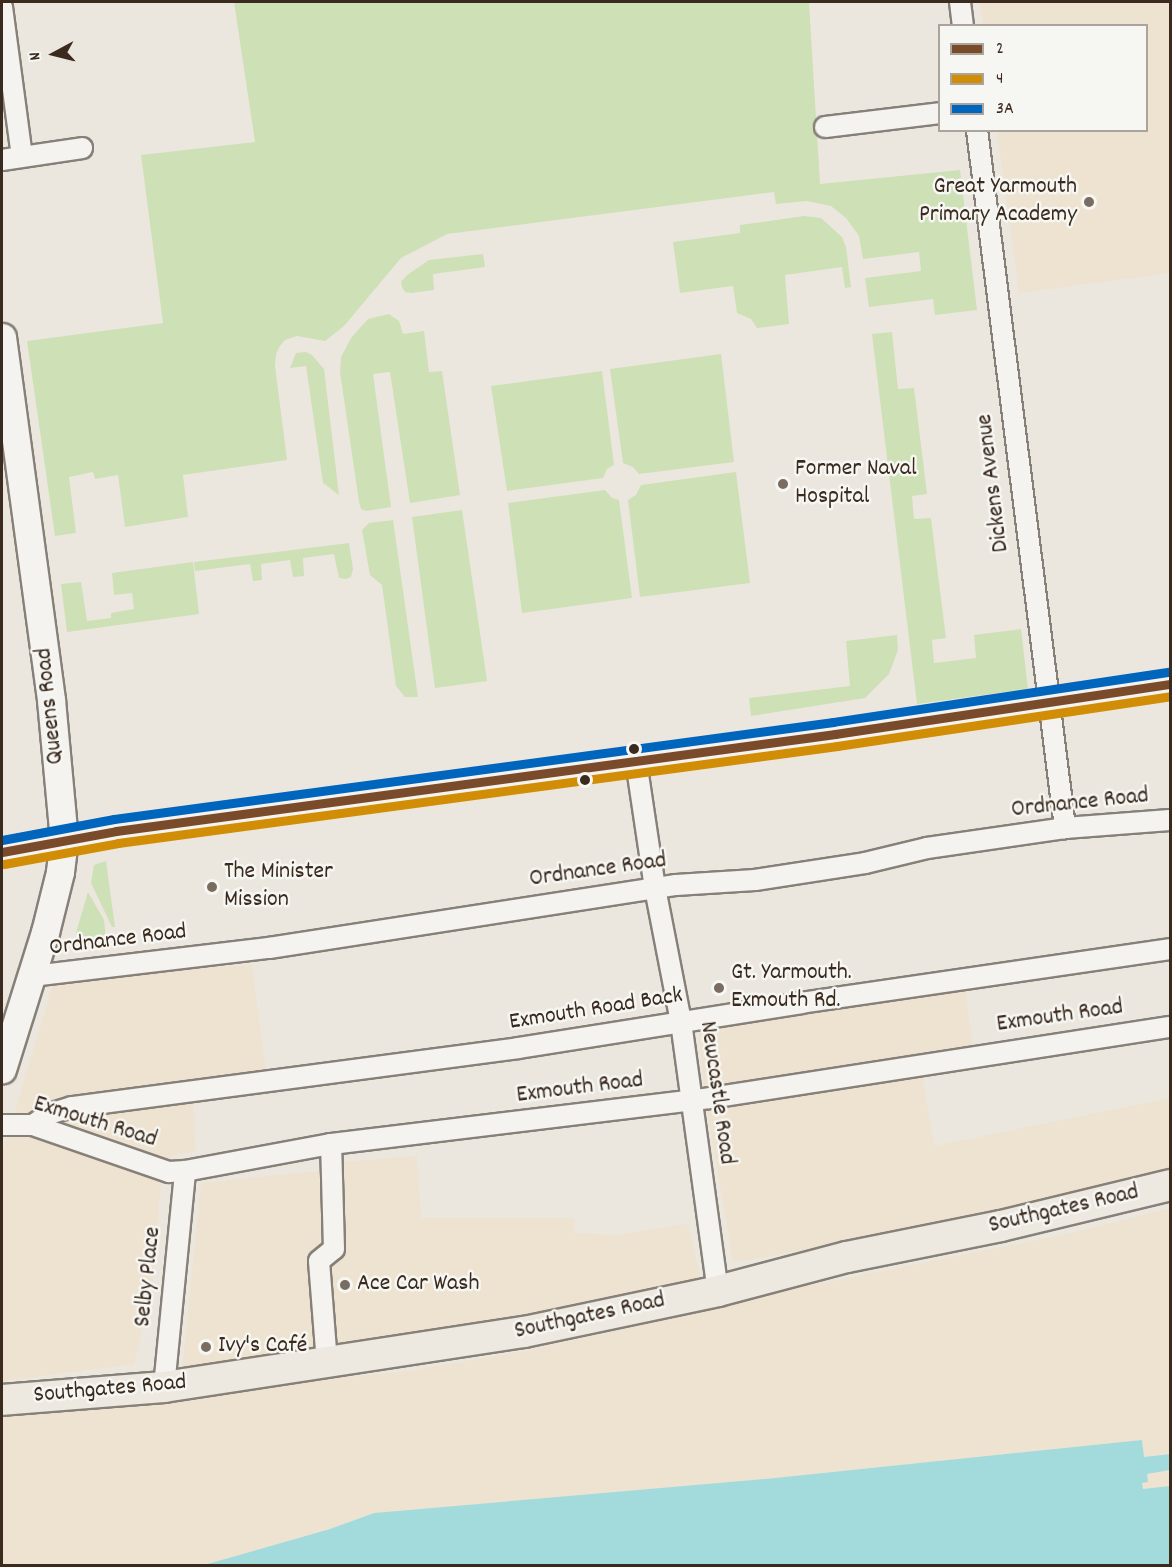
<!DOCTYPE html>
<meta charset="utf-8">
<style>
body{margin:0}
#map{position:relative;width:1172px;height:1567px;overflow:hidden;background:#ece7de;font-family:Dekko,sans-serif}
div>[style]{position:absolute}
.built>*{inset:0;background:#eee2d0}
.green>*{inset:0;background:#cee0b6}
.water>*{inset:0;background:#a3dbdc}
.roads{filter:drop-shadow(2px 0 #868079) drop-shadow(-2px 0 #868079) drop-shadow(0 2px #868079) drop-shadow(0 -2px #868079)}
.street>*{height:20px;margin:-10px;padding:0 10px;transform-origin:10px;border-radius:10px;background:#f4f3f0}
.secondary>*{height:27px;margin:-13.5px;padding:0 13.5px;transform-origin:13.5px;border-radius:13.5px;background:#f4f3f0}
.primary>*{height:30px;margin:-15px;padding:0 15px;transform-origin:15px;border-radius:15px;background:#ede9e1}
.bus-1>*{height:9px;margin:-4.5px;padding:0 4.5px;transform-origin:4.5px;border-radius:4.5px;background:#7a4b2a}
.bus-2>*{height:9px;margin:-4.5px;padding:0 4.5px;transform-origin:4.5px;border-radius:4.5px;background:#d18d06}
.bus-3>*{height:9px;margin:-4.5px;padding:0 4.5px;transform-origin:4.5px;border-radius:4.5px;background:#0065bd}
.dots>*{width:16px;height:16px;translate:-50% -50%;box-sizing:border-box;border:3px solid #f6f6f2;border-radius:50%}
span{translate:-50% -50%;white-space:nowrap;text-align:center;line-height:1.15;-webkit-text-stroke:5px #f6f6f2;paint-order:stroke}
.poi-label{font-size:24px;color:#3b2a1e}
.right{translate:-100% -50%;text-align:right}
.left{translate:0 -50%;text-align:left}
.street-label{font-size:24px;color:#3b2a1e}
.frame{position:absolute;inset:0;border:3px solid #3b2a1e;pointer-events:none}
.legend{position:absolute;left:938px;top:24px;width:210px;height:108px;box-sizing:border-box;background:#f6f6f2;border:2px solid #aba49d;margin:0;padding:8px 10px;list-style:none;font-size:18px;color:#3b2a1e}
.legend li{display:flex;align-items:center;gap:12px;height:30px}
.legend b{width:30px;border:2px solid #aba49d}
.north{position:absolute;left:24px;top:24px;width:60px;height:60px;-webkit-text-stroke:4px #f6f6f2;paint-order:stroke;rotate:263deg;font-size:16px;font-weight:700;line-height:24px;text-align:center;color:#3b2a1e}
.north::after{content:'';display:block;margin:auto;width:21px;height:27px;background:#3b2a1e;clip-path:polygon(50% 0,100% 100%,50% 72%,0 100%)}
</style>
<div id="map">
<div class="built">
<i style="clip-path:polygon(980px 2px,1170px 2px,1170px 273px,1019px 293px,997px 131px,1146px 130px,1146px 26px,983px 25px)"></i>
<i style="clip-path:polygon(252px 965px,266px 1072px,192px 1087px,196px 1151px,170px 1156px,161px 1183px,152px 1288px,134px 1364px,2px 1381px,2px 1154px,53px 984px,137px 972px)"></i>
<i style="clip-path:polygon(965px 986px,973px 1046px,919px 1057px,934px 1146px,1170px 1098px,1170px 1172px,894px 1233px,738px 1262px,733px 1261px,707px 1111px,698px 1027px)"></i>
<i style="clip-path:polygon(417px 1156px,421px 1218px,575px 1218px,574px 1233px,616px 1235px,688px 1224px,700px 1275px,697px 1282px,459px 1329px,182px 1370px,201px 1183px,324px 1170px,340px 1162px)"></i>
<i style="clip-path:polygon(1170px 1208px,1170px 1453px,1144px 1457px,1142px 1440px,775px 1478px,374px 1513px,330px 1529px,204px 1565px,2px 1566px,2px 1413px,407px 1371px,525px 1351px,699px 1313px,732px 1301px,1072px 1233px)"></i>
<i style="clip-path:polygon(1170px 1470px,1170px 1486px,1143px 1489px,1142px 1482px,1147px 1474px)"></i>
</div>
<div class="green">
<i style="clip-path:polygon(234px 2px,809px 2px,820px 184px,960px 170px,977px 310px,935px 315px,933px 299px,869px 307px,865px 278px,921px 271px,919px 252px,863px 259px,859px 236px,846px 218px,831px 206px,807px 201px,776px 204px,774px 192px,447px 234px,401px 258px,344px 326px,325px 341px,297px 336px,285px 340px,280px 346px,276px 354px,275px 366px,287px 460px,183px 475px,188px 517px,125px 527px,118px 475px,95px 479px,93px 472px,69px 477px,76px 533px,55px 536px,27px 341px,163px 323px,141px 155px,255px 142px)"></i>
<i style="clip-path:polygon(804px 216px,821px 218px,842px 237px,846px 247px,851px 287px,845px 288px,842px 267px,785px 275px,789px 324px,757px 328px,751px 319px,737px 313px,733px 286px,680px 293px,673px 242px,740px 233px,740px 225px)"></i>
<i style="clip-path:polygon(483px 254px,485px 267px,433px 274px,434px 290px,411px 293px,405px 292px,402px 287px,401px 282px,407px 275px,429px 260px)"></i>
<i style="clip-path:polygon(389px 314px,399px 321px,403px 334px,424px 331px,429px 372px,442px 371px,460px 495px,410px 503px,390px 372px,373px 374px,391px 507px,366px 511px,361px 509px,359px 502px,340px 372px,341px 357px,351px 338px,368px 319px)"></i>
<i style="clip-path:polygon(892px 332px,898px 389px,914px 388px,927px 494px,912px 496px,914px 519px,931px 518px,946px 638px,932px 640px,934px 663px,976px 658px,974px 635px,1021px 629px,1028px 689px,917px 704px,872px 334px)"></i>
<i style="clip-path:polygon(306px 352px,312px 355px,324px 369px,339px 495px,323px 483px,306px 366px,290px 368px,296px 353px)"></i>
<i style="clip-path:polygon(721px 354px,734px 462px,639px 474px,633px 467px,623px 463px,610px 369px)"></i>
<i style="clip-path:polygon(602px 371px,614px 465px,607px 469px,603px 478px,507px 491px,491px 386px)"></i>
<i style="clip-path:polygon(736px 472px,750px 583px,640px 597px,628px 500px,636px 495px,641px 485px)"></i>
<i style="clip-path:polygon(605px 490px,612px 498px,619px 500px,632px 598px,522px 613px,508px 503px)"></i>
<i style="clip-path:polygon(462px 510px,487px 681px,435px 688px,412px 517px)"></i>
<i style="clip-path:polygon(393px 520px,418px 697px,405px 697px,396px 686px,382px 585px,370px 575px,362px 530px,369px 523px)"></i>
<i style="clip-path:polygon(349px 543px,353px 569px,351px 577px,346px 579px,339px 578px,334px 554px,303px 558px,304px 576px,293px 577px,290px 560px,261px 564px,262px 580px,253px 581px,250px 564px,195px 571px,194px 562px)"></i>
<i style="clip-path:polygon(193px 562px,199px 614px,67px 632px,61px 584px,81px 582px,87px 621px,111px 618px,111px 613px,134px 609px,132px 593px,114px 595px,112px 573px)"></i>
<i style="clip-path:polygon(897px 635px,898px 650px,889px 674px,865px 698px,751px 716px,749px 698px,850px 686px,846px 641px)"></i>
<i style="clip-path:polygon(106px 861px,115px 927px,112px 927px,91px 883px,94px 865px)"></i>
<i style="clip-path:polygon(88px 892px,104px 920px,106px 938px,83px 941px,76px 933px)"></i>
</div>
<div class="water">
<i style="clip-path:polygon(1142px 1440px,1144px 1457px,1170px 1454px,1170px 1470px,1147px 1474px,1148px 1482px,1142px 1483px,1143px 1489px,1170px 1486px,1170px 1565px,204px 1565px,330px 1529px,374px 1513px,775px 1478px)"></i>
</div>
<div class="roads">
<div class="street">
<i style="left:960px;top:2px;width:24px;rotate:83deg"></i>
<i style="left:2px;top:7px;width:150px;rotate:82.4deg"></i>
<i style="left:825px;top:127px;width:116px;rotate:-6.9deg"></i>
<i style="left:977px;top:130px;width:704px;rotate:82.81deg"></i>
<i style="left:2px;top:160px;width:81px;rotate:-8.5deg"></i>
<i style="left:636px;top:761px;width:128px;rotate:81.5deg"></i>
<i style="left:655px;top:888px;width:136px;rotate:79deg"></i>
<i style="left:681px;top:1022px;width:272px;rotate:82.2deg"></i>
<i style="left:33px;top:976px;width:238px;rotate:-6.8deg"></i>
<i style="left:269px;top:948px;width:412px;rotate:-8.8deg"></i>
<i style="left:676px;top:885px;width:79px;rotate:-3.6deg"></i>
<i style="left:755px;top:880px;width:111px;rotate:-8.8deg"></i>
<i style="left:865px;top:863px;width:64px;rotate:-13.6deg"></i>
<i style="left:927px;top:848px;width:139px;rotate:-8.2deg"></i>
<i style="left:1065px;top:828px;width:105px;rotate:-4.4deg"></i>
<i style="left:2px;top:1125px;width:31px"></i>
<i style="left:33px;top:1125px;width:144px;rotate:19.1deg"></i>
<i style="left:169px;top:1172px;width:16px;rotate:-4deg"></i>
<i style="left:185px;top:1171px;width:148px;rotate:-10.5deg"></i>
<i style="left:331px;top:1144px;width:382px;rotate:-6.9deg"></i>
<i style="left:710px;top:1098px;width:465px;rotate:-8.8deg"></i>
<i style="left:33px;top:1125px;width:19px;rotate:-35deg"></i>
<i style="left:49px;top:1114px;width:24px;rotate:-17deg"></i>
<i style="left:72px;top:1107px;width:450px;rotate:-7.5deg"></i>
<i style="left:518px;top:1048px;width:287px;rotate:-9deg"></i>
<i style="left:801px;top:1003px;width:373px;rotate:-8.3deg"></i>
<i style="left:327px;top:1363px;width:102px;rotate:-94.5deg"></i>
<i style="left:319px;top:1261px;width:19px;rotate:-39deg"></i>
<i style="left:334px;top:1249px;width:105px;rotate:-91.6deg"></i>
<i style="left:164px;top:1387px;width:217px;rotate:-84.4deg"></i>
</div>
<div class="secondary">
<i style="left:2px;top:337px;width:366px;rotate:82.3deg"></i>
<i style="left:51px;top:700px;width:140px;rotate:84.7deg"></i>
<i style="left:64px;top:839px;width:33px;rotate:97deg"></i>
<i style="left:60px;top:872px;width:62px;rotate:104deg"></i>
<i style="left:45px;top:932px;width:144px;rotate:107.4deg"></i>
<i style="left:2px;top:852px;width:116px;rotate:-10.4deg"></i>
<i style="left:116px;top:831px;width:726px;rotate:-7.68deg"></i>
<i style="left:835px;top:734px;width:339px;rotate:-8.5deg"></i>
</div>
<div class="primary">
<i style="left:2px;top:1400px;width:163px;rotate:-4.6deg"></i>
<i style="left:164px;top:1387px;width:364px;rotate:-8.7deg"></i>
<i style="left:524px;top:1332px;width:198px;rotate:-11.9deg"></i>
<i style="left:718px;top:1291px;width:133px;rotate:-14.8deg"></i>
<i style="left:847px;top:1257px;width:157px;rotate:-11.4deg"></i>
<i style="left:1001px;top:1226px;width:174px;rotate:-13.6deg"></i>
</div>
</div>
<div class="bus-1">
<i style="left:2px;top:852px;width:116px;rotate:-10.4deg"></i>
<i style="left:116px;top:831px;width:726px;rotate:-7.68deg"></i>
<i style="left:835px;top:734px;width:339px;rotate:-8.5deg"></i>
</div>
<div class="bus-2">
<i style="left:4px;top:864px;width:116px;rotate:-10.4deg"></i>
<i style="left:118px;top:843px;width:726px;rotate:-7.68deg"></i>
<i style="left:837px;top:746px;width:337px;rotate:-8.5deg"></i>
</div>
<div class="bus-3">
<i style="left:2px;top:840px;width:114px;rotate:-10.6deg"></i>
<i style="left:114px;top:819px;width:726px;rotate:-7.68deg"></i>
<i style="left:833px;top:722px;width:339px;rotate:-8.5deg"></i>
</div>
<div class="dots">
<i style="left:1089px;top:202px;background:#796c61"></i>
<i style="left:783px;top:484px;background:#796c61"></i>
<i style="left:634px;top:749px;background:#3b2a1e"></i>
<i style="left:585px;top:780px;background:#3b2a1e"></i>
<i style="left:212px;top:887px;background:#796c61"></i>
<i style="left:719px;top:988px;background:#796c61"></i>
<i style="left:345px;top:1285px;background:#796c61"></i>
<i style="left:206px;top:1347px;background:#796c61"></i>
</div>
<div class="poi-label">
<span class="right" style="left:1077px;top:202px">Great Yarmouth<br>Primary Academy</span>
<span class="left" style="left:795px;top:484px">Former Naval<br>Hospital</span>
<span class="left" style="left:224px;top:887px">The Minister<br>Mission</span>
<span class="left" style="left:731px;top:988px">Gt. Yarmouth.<br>Exmouth Rd.</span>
<span class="left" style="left:357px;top:1285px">Ace Car Wash</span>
<span class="left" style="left:218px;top:1347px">Ivy's Café</span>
</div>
<div class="street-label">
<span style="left:994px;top:483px;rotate:-97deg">Dickens Avenue</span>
<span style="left:51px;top:706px;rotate:-96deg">Queens Road</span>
<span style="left:1080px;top:804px;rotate:-6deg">Ordnance Road</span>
<span style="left:598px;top:871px;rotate:-8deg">Ordnance Road</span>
<span style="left:118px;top:941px;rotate:-7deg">Ordnance Road</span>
<span style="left:596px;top:1010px;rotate:-9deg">Exmouth Road Back</span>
<span style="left:1060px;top:1017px;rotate:-8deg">Exmouth Road</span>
<span style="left:580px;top:1089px;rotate:-7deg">Exmouth Road</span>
<span style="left:716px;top:1093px;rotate:82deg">Newcastle Road</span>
<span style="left:95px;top:1123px;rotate:17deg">Exmouth Road</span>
<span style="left:1064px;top:1210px;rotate:-13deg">Southgates Road</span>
<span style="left:149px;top:1277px;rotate:-84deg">Selby Place</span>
<span style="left:590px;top:1317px;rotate:-12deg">Southgates Road</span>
<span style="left:110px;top:1390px;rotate:-5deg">Southgates Road</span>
</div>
<div class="frame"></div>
<ul class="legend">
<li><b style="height:8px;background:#7a4b2a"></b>2</li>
<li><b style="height:8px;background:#d18d06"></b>4</li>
<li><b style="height:8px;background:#0065bd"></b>3A</li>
</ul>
<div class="north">N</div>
</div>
